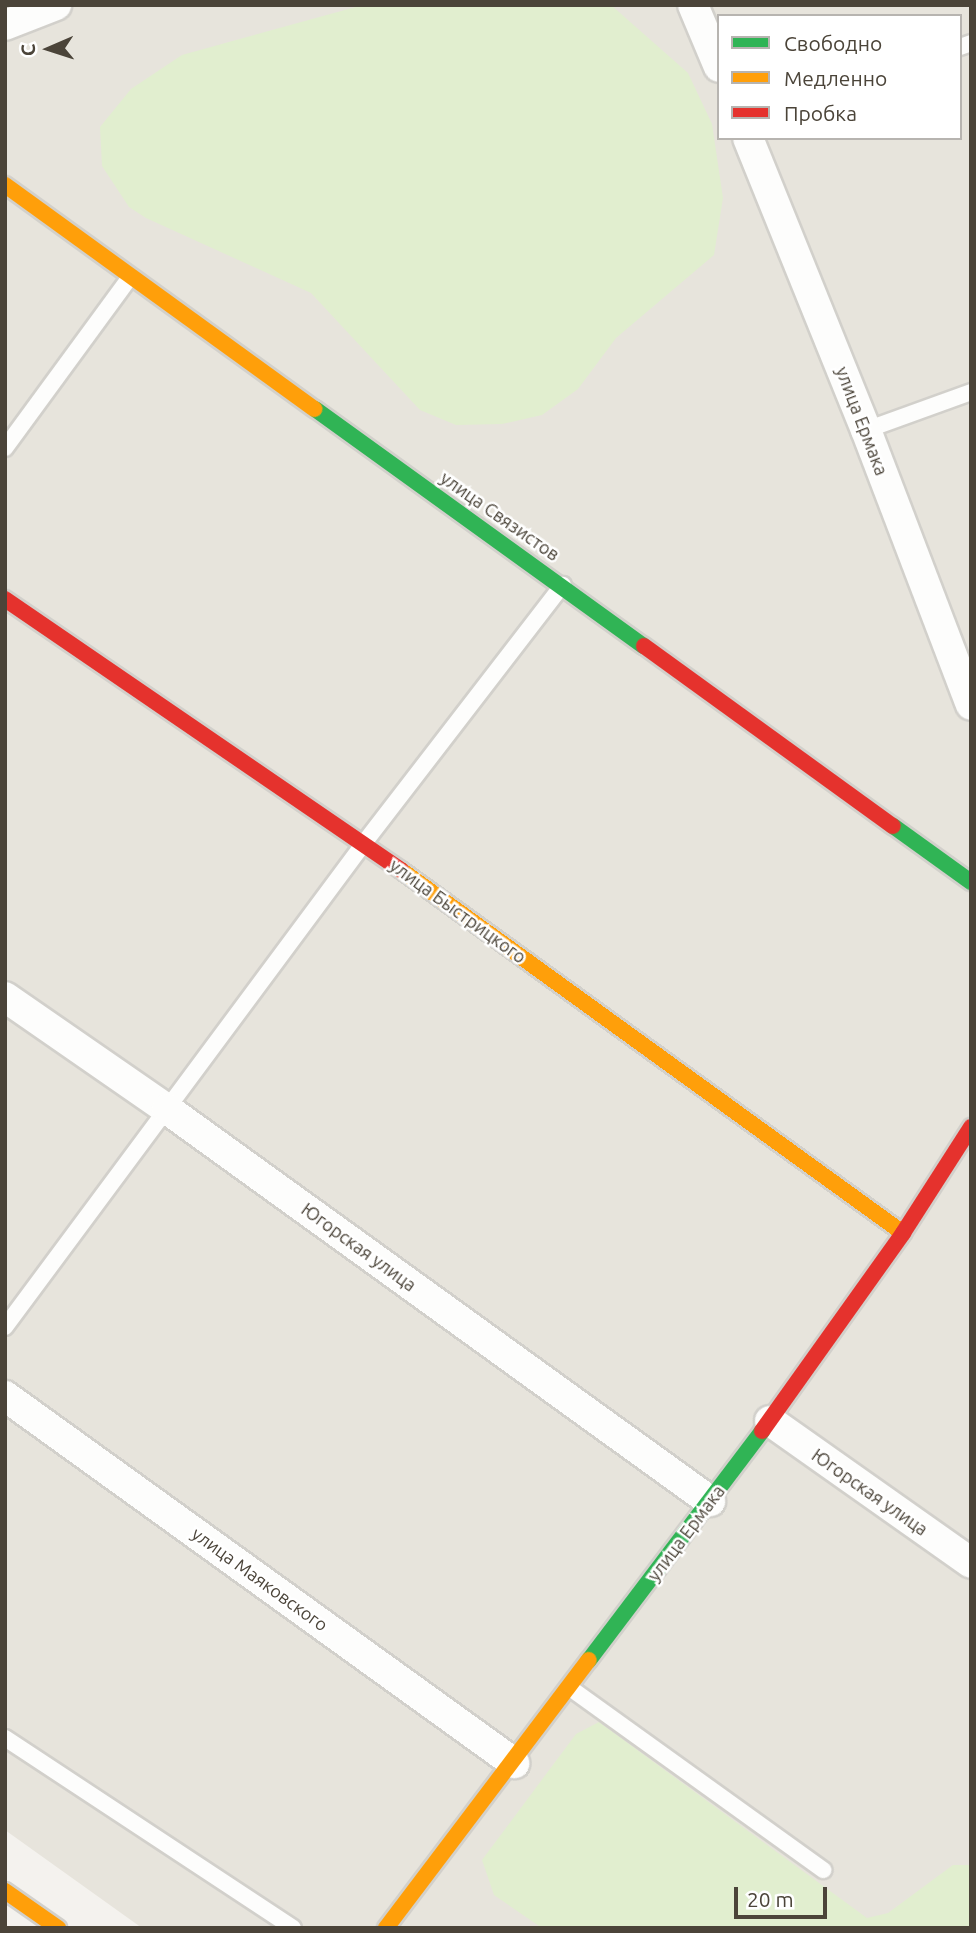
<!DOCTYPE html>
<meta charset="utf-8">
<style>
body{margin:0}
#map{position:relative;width:976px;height:1933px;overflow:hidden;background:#f4f2ee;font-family:Ubuntu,sans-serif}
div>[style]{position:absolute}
.residential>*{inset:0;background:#e7e4dc}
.green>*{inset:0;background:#e1eecf}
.roads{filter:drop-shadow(2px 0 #d2d0cb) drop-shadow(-2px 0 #d2d0cb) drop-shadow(0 2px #d2d0cb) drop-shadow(0 -2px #d2d0cb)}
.lane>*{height:16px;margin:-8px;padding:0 8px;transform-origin:8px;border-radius:8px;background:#fdfdfc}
.street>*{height:30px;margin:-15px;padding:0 15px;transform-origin:15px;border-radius:15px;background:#fdfdfc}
.fast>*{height:16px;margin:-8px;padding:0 8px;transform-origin:8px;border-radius:8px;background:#30b455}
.slow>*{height:16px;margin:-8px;padding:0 8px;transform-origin:8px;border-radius:8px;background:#ff9f0a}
.jam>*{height:16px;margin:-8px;padding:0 8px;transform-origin:8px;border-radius:8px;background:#e5322d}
span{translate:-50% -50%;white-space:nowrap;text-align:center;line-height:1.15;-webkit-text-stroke:5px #fff;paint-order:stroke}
.street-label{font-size:18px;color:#4b4439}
.frame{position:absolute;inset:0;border:7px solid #4b4439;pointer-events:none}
.legend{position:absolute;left:717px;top:14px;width:245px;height:126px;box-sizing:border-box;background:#fff;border:2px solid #b7b4b0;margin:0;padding:9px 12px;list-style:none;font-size:21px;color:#4b4439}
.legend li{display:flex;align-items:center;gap:14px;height:35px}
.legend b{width:35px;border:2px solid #b7b4b0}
.north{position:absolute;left:14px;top:14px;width:70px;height:70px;-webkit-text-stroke:5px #fff;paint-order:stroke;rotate:267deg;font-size:19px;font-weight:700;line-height:28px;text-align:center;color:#4b4439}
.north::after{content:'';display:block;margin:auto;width:24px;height:32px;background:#4b4439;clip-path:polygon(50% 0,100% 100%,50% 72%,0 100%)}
.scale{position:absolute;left:734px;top:1887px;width:93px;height:32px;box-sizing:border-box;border:4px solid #4b4439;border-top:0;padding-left:9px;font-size:21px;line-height:24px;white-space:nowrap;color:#4b4439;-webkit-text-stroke:5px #fff;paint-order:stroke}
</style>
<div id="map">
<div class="residential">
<i style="clip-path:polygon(evenodd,5px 5px,971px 5px,971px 1928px,142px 1928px,5px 1830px,5px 5px,719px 16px,960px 16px,960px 138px,719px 138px,719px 16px)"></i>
</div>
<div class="green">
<i style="clip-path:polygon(363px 5px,611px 5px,688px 73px,712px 124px,723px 198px,714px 255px,616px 338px,578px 389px,542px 415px,502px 424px,456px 425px,420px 410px,311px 293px,146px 218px,129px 207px,102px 166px,100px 127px,131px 89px,182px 55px)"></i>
<i style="clip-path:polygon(599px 1722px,867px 1918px,888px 1913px,953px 1865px,971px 1865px,971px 1928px,542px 1928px,494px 1895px,482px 1860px,576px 1734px)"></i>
</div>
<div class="roads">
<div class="lane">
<i style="left:960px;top:47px;width:12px;rotate:-20deg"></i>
<i style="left:866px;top:430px;width:112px;rotate:-19.9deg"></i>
<i style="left:5px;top:448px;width:212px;rotate:-53.8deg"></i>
<i style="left:5px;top:1327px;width:603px;rotate:-53.43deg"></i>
<i style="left:364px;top:843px;width:326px;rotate:-52.4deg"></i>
<i style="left:570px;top:1688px;width:312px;rotate:35.7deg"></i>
<i style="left:5px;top:1738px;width:345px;rotate:33.4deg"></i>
</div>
<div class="street">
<i style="left:693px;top:5px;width:67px;rotate:67.2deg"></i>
<i style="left:5px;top:25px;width:55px;rotate:-21.4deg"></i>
<i style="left:748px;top:138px;width:315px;rotate:68deg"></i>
<i style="left:866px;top:430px;width:294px;rotate:69.1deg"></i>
<i style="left:5px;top:997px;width:197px;rotate:34.7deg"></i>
<i style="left:167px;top:1109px;width:670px;rotate:35.83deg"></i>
<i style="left:5px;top:1396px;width:628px;rotate:35.79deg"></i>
<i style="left:770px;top:1421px;width:246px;rotate:35.2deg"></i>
</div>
<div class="fast">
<i style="left:315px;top:409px;width:405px;rotate:35.8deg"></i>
<i style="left:893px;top:826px;width:96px;rotate:35.7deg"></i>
<i style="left:589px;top:1660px;width:287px;rotate:-52.9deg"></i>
</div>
<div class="slow">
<i style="left:5px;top:185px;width:382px;rotate:35.9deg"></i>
<i style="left:401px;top:870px;width:619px;rotate:35.87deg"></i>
<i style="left:5px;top:1891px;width:65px;rotate:34.9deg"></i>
<i style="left:386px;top:1928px;width:336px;rotate:-52.9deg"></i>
</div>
<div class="jam">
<i style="left:5px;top:599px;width:480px;rotate:34.4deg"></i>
<i style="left:644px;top:646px;width:307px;rotate:35.9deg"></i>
<i style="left:762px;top:1431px;width:243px;rotate:-54.5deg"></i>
<i style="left:903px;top:1233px;width:126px;rotate:-57.3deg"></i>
</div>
</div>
<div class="street-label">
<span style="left:862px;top:421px;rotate:69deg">улица Ермака</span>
<span style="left:500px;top:516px;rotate:35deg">улица Связистов</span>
<span style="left:458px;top:911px;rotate:36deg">улица Быстрицкого</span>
<span style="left:359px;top:1247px;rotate:36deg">Югорская улица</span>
<span style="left:870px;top:1492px;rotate:35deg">Югорская улица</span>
<span style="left:686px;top:1533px;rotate:-53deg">улица Ермака</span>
<span style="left:260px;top:1579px;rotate:36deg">улица Маяковского</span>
</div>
<div class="frame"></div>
<ul class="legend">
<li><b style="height:9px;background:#30b455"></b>Свободно</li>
<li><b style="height:9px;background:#ff9f0a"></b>Медленно</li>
<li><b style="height:9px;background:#e5322d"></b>Пробка</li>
</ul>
<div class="north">С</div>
<div class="scale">20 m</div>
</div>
